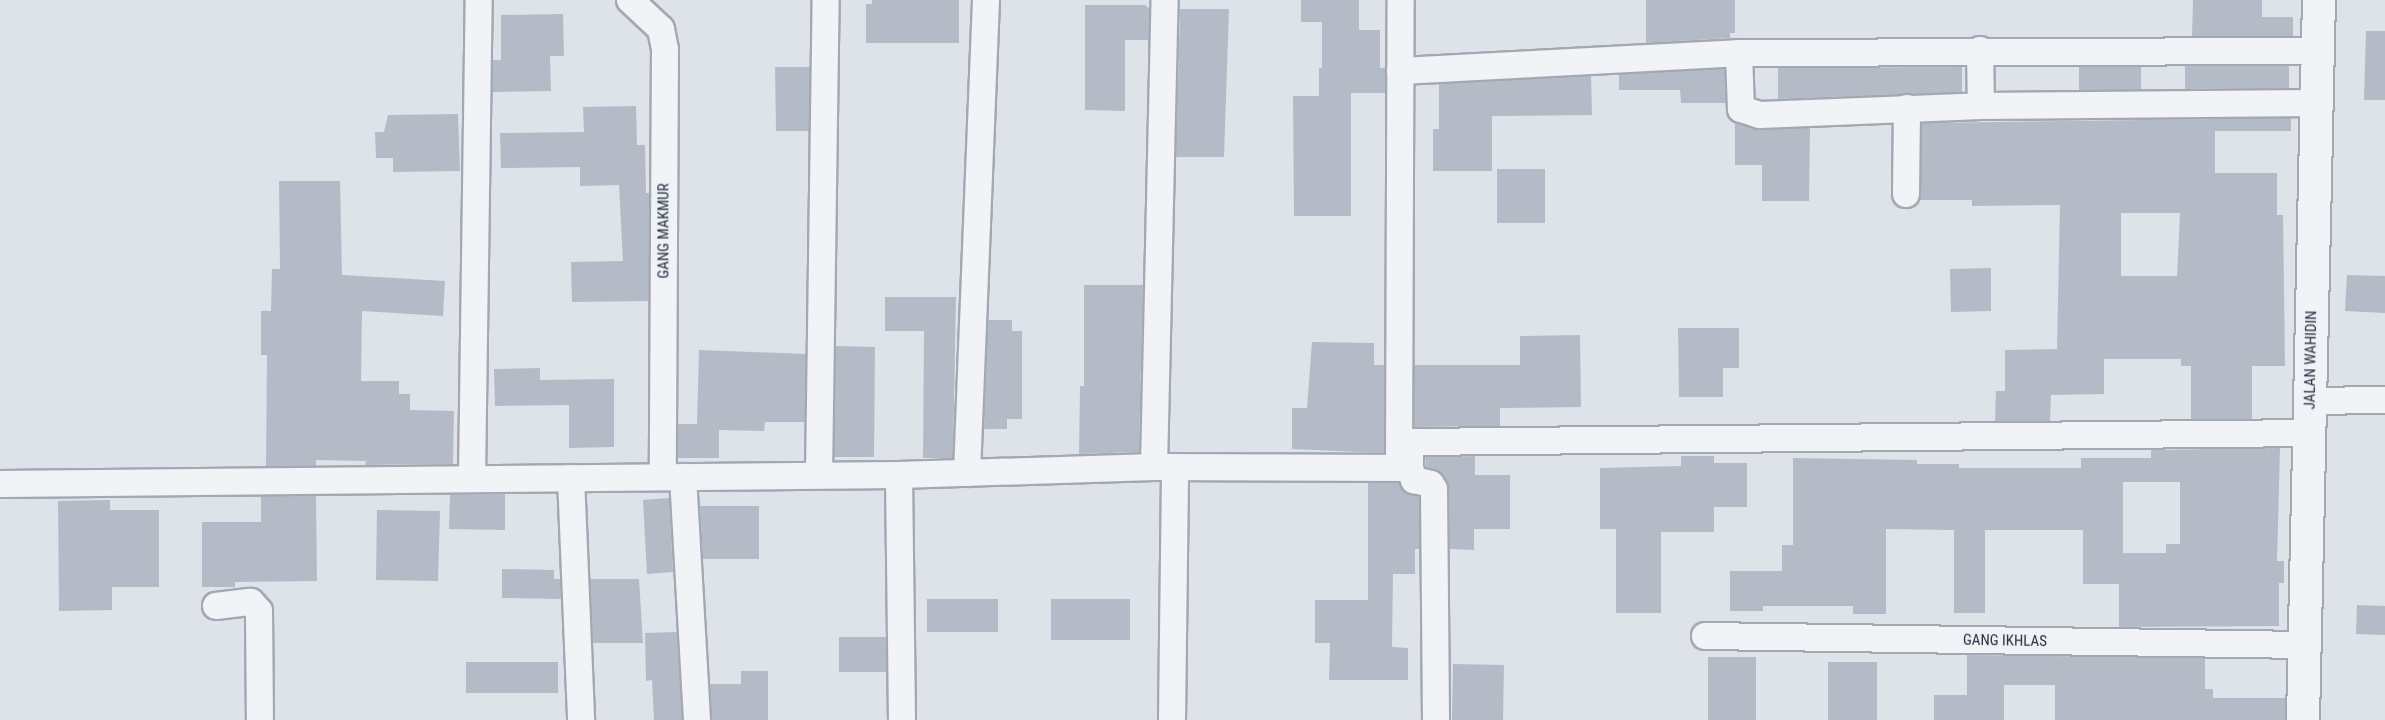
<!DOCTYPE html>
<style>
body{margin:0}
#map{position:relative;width:2385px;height:720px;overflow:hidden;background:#dee2e9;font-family:"Roboto Condensed",sans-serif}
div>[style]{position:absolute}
.building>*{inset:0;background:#b5bbc6}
.roads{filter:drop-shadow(2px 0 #a3a9b3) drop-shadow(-2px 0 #a3a9b3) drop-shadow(0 2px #a3a9b3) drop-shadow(0 -2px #a3a9b3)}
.minor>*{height:26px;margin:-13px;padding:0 13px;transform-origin:13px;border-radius:13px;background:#f1f3f7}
.tertiary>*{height:32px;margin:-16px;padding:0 16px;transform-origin:16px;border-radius:16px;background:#f1f3f7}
span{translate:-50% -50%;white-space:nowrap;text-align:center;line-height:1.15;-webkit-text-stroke:5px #eef1f6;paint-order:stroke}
.street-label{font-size:15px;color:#263041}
</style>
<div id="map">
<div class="building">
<i style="clip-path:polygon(872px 0,959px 0,959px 43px,866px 43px,866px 4px,872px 4px)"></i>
<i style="clip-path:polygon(1301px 0,1359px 0,1359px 30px,1380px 30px,1380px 68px,1386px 68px,1386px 93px,1351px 93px,1351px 216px,1294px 216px,1293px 96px,1319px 96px,1319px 68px,1322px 68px,1322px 22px,1301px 22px)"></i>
<i style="clip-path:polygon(1646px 0,1735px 0,1735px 33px,1730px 33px,1730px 38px,1646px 43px)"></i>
<i style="clip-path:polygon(2193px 0,2262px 0,2262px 17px,2293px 17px,2293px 36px,2192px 36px)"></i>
<i style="clip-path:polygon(1085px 5px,1145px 5px,1150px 9px,1149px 40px,1125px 40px,1125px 111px,1085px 110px)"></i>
<i style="clip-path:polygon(1180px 9px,1229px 9px,1224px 157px,1176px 157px)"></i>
<i style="clip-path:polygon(563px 14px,564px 56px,550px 56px,551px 91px,493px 92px,493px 60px,501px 60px,501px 15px)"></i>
<i style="clip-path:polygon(2366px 31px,2385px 31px,2385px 100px,2364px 100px)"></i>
<i style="clip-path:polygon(2185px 66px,2289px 66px,2289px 88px,2185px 89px)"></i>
<i style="clip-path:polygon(775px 67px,810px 67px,809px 131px,776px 131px)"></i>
<i style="clip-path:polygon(1962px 67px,1962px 92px,1778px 99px,1778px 68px)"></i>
<i style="clip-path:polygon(2079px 67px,2141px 67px,2141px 90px,2079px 90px)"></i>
<i style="clip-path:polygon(1725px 69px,1726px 103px,1681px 103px,1680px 90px,1619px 90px,1619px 74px)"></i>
<i style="clip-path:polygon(1591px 76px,1592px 115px,1492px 116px,1492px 171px,1433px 171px,1433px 129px,1439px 129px,1439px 84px)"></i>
<i style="clip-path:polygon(636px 106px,637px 145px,645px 145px,646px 193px,649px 193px,649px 301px,572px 302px,571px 262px,623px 261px,619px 185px,580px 186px,580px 167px,501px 168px,500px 133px,584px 132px,583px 107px)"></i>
<i style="clip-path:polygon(458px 114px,460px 171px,393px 172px,393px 158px,376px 158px,375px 132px,384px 132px,388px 115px)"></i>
<i style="clip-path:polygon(evenodd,2291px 118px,2291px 131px,2215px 131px,2215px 173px,2277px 173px,2277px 215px,2283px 215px,2285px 366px,2252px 366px,2252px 419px,2191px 419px,2191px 366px,2181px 366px,2181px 359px,2104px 359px,2104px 394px,2051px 395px,2050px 421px,1995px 421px,1996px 391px,2005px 391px,2005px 350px,2057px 349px,2060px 205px,1972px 206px,1972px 200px,1919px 200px,1922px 123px,2291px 118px,2121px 213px,2180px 213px,2177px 276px,2121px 276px,2121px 213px)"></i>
<i style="clip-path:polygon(1735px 122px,1760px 130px,1810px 128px,1809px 201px,1762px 201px,1762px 165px,1735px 165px)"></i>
<i style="clip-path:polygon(1497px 169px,1545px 169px,1545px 223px,1497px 223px)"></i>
<i style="clip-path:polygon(279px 181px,340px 181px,342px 275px,445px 281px,443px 316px,362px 311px,361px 381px,399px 381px,399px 394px,410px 394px,410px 410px,454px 411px,453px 464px,365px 465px,366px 461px,316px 460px,316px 466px,266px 466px,267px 355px,261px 355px,261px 311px,271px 311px,272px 269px,280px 269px)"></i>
<i style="clip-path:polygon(1991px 268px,1991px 311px,1951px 312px,1950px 269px)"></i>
<i style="clip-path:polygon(2347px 275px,2385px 276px,2385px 313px,2345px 311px)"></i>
<i style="clip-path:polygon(1084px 285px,1143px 285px,1139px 452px,1079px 454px,1080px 386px,1084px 386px)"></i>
<i style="clip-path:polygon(885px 297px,956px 297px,953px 458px,923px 458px,924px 331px,885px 331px)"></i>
<i style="clip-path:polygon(988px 320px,1012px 320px,1012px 331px,1022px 331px,1022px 419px,1007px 419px,1007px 429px,984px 429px)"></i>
<i style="clip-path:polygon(1678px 328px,1739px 328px,1739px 368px,1723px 368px,1723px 397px,1679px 397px)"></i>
<i style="clip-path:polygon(1580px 335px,1581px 407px,1500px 408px,1500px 426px,1414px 427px,1414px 365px,1520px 365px,1520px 336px)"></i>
<i style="clip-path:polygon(1312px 342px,1374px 343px,1374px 365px,1384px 365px,1384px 453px,1292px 449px,1292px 408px,1307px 408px)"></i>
<i style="clip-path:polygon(836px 346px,875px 347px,874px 457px,834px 457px)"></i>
<i style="clip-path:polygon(699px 350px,806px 354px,805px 422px,765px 422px,764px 431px,719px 430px,719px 458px,678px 458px,678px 424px,697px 424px)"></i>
<i style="clip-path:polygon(540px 368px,540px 380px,614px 379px,614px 447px,569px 448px,569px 405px,495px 406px,494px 369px)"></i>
<i style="clip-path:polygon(evenodd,2280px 448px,2277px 561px,2284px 561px,2284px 583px,2279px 583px,2279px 626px,2119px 627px,2119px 584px,2083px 584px,2083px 530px,1985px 530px,1985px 613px,1954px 613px,1954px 530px,1886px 529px,1886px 614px,1853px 614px,1853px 606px,1763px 606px,1763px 611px,1730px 611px,1730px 571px,1782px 571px,1782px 545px,1793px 545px,1793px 458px,1917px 460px,1917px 464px,1959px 464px,1959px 468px,2081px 468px,2081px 458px,2151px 458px,2151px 450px,2280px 448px,2123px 482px,2180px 482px,2180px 544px,2166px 544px,2166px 553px,2123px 553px,2123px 482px)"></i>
<i style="clip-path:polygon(1475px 456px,1475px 475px,1510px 475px,1510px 529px,1474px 529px,1474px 550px,1450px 549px,1449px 488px,1440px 472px,1426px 467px,1425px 457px)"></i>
<i style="clip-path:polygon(1681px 456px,1714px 456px,1714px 463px,1747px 463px,1747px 507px,1714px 507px,1714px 532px,1661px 532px,1661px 613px,1616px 613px,1616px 529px,1600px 529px,1600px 468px,1681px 466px)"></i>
<i style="clip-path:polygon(1368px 483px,1399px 483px,1404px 491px,1419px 497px,1420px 549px,1415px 549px,1415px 574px,1393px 574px,1392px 647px,1408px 648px,1408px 680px,1329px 680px,1330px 643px,1315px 643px,1315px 600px,1368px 600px)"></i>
<i style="clip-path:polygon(505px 494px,505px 530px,449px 529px,450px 495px)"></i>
<i style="clip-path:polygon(261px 496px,316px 496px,317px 581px,235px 582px,235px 587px,202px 587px,202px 522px,261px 522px)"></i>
<i style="clip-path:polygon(669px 498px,673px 572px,647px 574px,643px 500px)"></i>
<i style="clip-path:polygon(110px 500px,110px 510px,159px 510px,159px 587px,112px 587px,112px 610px,59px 611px,58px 501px)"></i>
<i style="clip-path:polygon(700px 506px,759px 506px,759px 559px,703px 559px)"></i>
<i style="clip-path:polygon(377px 510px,440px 511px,438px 581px,376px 580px)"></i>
<i style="clip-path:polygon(502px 569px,554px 570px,554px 579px,560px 579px,561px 599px,502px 598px)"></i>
<i style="clip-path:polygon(590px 579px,639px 579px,643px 643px,593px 643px)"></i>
<i style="clip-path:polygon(927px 599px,998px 599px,998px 632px,927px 632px)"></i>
<i style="clip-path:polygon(1051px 599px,1130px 599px,1130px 640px,1051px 640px)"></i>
<i style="clip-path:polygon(2357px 605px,2385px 606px,2385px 635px,2356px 634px)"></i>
<i style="clip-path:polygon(677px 632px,682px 720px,654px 720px,652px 680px,646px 681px,645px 633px)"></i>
<i style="clip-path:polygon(839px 637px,886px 637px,886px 672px,839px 672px)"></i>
<i style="clip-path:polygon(1967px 655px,2205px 658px,2205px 689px,2213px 689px,2213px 698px,2285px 698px,2285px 720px,2055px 720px,2055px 685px,2004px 685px,2004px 720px,1934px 720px,1934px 695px,1967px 695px)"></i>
<i style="clip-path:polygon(1708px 657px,1756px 657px,1756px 720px,1708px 720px)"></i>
<i style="clip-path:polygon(466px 662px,558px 662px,558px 693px,466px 693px)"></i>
<i style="clip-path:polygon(1828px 662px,1877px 662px,1877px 720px,1828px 720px)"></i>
<i style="clip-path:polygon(1453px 664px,1504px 665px,1503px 720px,1452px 720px)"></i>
<i style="clip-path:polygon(741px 671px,768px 671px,768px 720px,712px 720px,710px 684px,741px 684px)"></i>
</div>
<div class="roads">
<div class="minor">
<i style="left:630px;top:0;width:42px;rotate:43.1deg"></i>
<i style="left:661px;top:29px;width:20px;rotate:79deg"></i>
<i style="left:665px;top:49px;width:428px;rotate:90.3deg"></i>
<i style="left:1980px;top:50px;width:56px;rotate:89deg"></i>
<i style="left:1739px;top:53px;width:56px;rotate:88deg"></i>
<i style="left:1741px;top:109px;width:20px;rotate:18deg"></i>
<i style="left:1760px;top:115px;width:221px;rotate:-2.3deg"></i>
<i style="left:1981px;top:106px;width:336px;rotate:-0.5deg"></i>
<i style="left:1400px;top:71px;width:339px;rotate:-3deg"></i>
<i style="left:1739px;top:53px;width:579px;rotate:-0.2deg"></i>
<i style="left:1906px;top:194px;width:86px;rotate:-89.3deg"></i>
<i style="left:2310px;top:401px;width:75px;rotate:-0.8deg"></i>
<i style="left:1399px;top:462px;width:462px;rotate:-89.8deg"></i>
<i style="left:1154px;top:467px;width:467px;rotate:-88.7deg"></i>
<i style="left:1410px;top:468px;width:13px;rotate:72deg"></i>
<i style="left:1414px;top:480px;width:17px;rotate:13deg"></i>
<i style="left:1431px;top:484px;width:6px;rotate:59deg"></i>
<i style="left:1434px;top:489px;width:231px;rotate:89.5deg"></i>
<i style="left:967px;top:473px;width:473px;rotate:-87.7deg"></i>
<i style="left:819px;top:475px;width:475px;rotate:-89.2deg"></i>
<i style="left:899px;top:475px;width:245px;rotate:89.3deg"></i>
<i style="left:683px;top:477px;width:243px;rotate:86.7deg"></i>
<i style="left:472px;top:478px;width:478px;rotate:-89.2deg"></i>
<i style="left:571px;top:478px;width:242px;rotate:87.6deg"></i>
<i style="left:0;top:484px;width:899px;rotate:-0.57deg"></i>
<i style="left:899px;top:475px;width:255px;rotate:-1.8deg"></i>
<i style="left:1154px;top:467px;width:256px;rotate:0.2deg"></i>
<i style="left:1410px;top:468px;width:26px;rotate:-90deg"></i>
<i style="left:1410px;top:442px;width:900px;rotate:-0.57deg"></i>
<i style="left:216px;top:606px;width:35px;rotate:-7deg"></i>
<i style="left:251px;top:602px;width:12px;rotate:48deg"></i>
<i style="left:259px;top:611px;width:109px;rotate:89.5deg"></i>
<i style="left:1705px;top:636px;width:600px;rotate:0.86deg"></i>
<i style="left:1172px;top:720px;width:253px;rotate:-89.3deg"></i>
</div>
<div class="tertiary">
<i style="left:2303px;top:720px;width:720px;rotate:-88.73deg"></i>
</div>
</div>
<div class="street-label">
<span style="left:664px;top:231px;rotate:-90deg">GANG MAKMUR</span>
<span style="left:2311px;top:360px;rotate:-89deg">JALAN WAHIDIN</span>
<span style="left:2005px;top:641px;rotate:1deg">GANG IKHLAS</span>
</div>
</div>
